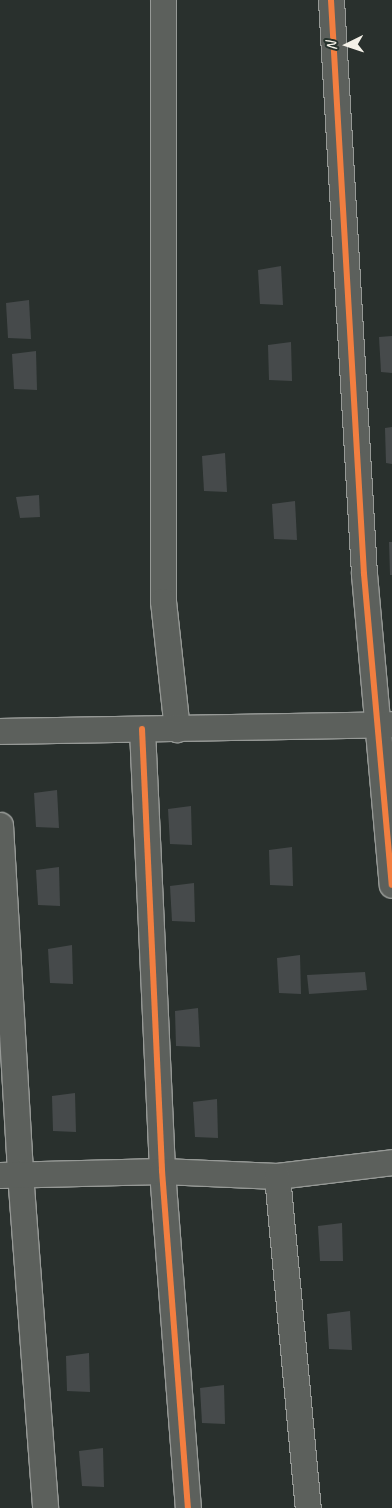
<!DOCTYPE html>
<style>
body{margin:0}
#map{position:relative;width:392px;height:1508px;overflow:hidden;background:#29302d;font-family:Caveat,sans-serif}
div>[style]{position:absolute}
.building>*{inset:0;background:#464a4b}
.roads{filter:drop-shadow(1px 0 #969996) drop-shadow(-1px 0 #969996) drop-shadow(0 1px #969996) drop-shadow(0 -1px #969996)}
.minor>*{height:25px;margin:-12.5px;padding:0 12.5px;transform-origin:12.5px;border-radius:12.5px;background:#5c605c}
.cycleway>*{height:6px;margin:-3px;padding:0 3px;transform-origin:3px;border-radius:3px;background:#f27e40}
span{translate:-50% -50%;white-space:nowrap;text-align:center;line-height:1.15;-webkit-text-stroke:5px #26332d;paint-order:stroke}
.north{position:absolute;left:322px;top:20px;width:50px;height:50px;-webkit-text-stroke:4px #26332d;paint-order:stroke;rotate:266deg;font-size:14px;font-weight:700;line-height:20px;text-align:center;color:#f4f1e8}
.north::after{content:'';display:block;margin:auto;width:18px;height:22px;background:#f4f1e8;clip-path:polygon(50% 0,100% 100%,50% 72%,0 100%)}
</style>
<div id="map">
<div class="building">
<i style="clip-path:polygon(281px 266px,283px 305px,260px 304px,258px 270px)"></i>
<i style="clip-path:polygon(29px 300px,31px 339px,8px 338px,6px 303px)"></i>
<i style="clip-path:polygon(392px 336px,392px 373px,381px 372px,379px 337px)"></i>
<i style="clip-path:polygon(291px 342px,292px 381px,269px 380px,268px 345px)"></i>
<i style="clip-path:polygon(36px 351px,37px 390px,14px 389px,12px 354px)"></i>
<i style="clip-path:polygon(392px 427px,392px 464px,386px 463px,385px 428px)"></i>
<i style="clip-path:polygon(225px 453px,227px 492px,204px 491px,202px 456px)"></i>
<i style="clip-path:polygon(39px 495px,40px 517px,20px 518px,16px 497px)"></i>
<i style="clip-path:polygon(295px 501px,297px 540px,274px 539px,272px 504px)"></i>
<i style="clip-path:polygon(389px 542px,392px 542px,392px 575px,390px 575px)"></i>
<i style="clip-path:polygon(57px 790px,59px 828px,36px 827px,34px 793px)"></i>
<i style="clip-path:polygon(191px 806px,192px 845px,170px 844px,168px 809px)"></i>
<i style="clip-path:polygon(292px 847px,293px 886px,270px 885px,269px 850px)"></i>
<i style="clip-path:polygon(59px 867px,60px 906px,38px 905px,36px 870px)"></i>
<i style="clip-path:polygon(194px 883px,195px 922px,172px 921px,170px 886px)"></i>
<i style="clip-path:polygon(72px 945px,73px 984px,50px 983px,48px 949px)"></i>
<i style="clip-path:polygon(300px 955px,301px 994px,279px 993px,277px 958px)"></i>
<i style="clip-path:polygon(365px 972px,367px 990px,309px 994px,307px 975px)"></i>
<i style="clip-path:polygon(198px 1008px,200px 1047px,176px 1046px,175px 1011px)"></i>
<i style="clip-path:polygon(75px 1093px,76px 1132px,53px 1131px,52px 1096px)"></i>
<i style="clip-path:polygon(217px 1099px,218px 1138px,195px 1137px,193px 1102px)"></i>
<i style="clip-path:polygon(342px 1223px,343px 1261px,320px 1261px,318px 1226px)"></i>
<i style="clip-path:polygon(350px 1311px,352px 1350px,329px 1349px,327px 1314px)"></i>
<i style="clip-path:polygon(89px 1353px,90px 1392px,67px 1391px,66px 1356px)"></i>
<i style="clip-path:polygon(224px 1385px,225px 1424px,202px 1423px,200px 1388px)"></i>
<i style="clip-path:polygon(103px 1448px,104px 1487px,82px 1486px,79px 1451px)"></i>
</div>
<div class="roads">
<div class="minor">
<i style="left:163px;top:0;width:601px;rotate:90deg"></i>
<i style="left:163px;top:601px;width:129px;rotate:83.8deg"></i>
<i style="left:331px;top:0;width:575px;rotate:86.71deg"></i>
<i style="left:364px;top:574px;width:312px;rotate:84.9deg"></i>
<i style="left:142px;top:729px;width:442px;rotate:87.4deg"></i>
<i style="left:162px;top:1171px;width:338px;rotate:85.6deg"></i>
<i style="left:0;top:731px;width:392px;rotate:-1deg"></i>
<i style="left:0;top:825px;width:349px;rotate:86.7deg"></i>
<i style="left:20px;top:1173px;width:336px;rotate:85.7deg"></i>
<i style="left:0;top:1175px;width:162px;rotate:-1.4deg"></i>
<i style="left:162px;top:1171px;width:115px;rotate:2.5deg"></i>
<i style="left:277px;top:1176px;width:116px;rotate:-6.9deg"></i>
<i style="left:277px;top:1176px;width:333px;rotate:84.7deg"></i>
</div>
</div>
<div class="cycleway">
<i style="left:331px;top:0;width:575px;rotate:86.71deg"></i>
<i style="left:364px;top:574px;width:312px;rotate:84.9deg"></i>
<i style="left:142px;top:729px;width:442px;rotate:87.4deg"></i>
<i style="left:162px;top:1171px;width:338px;rotate:85.6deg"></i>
</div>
<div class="north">N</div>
</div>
